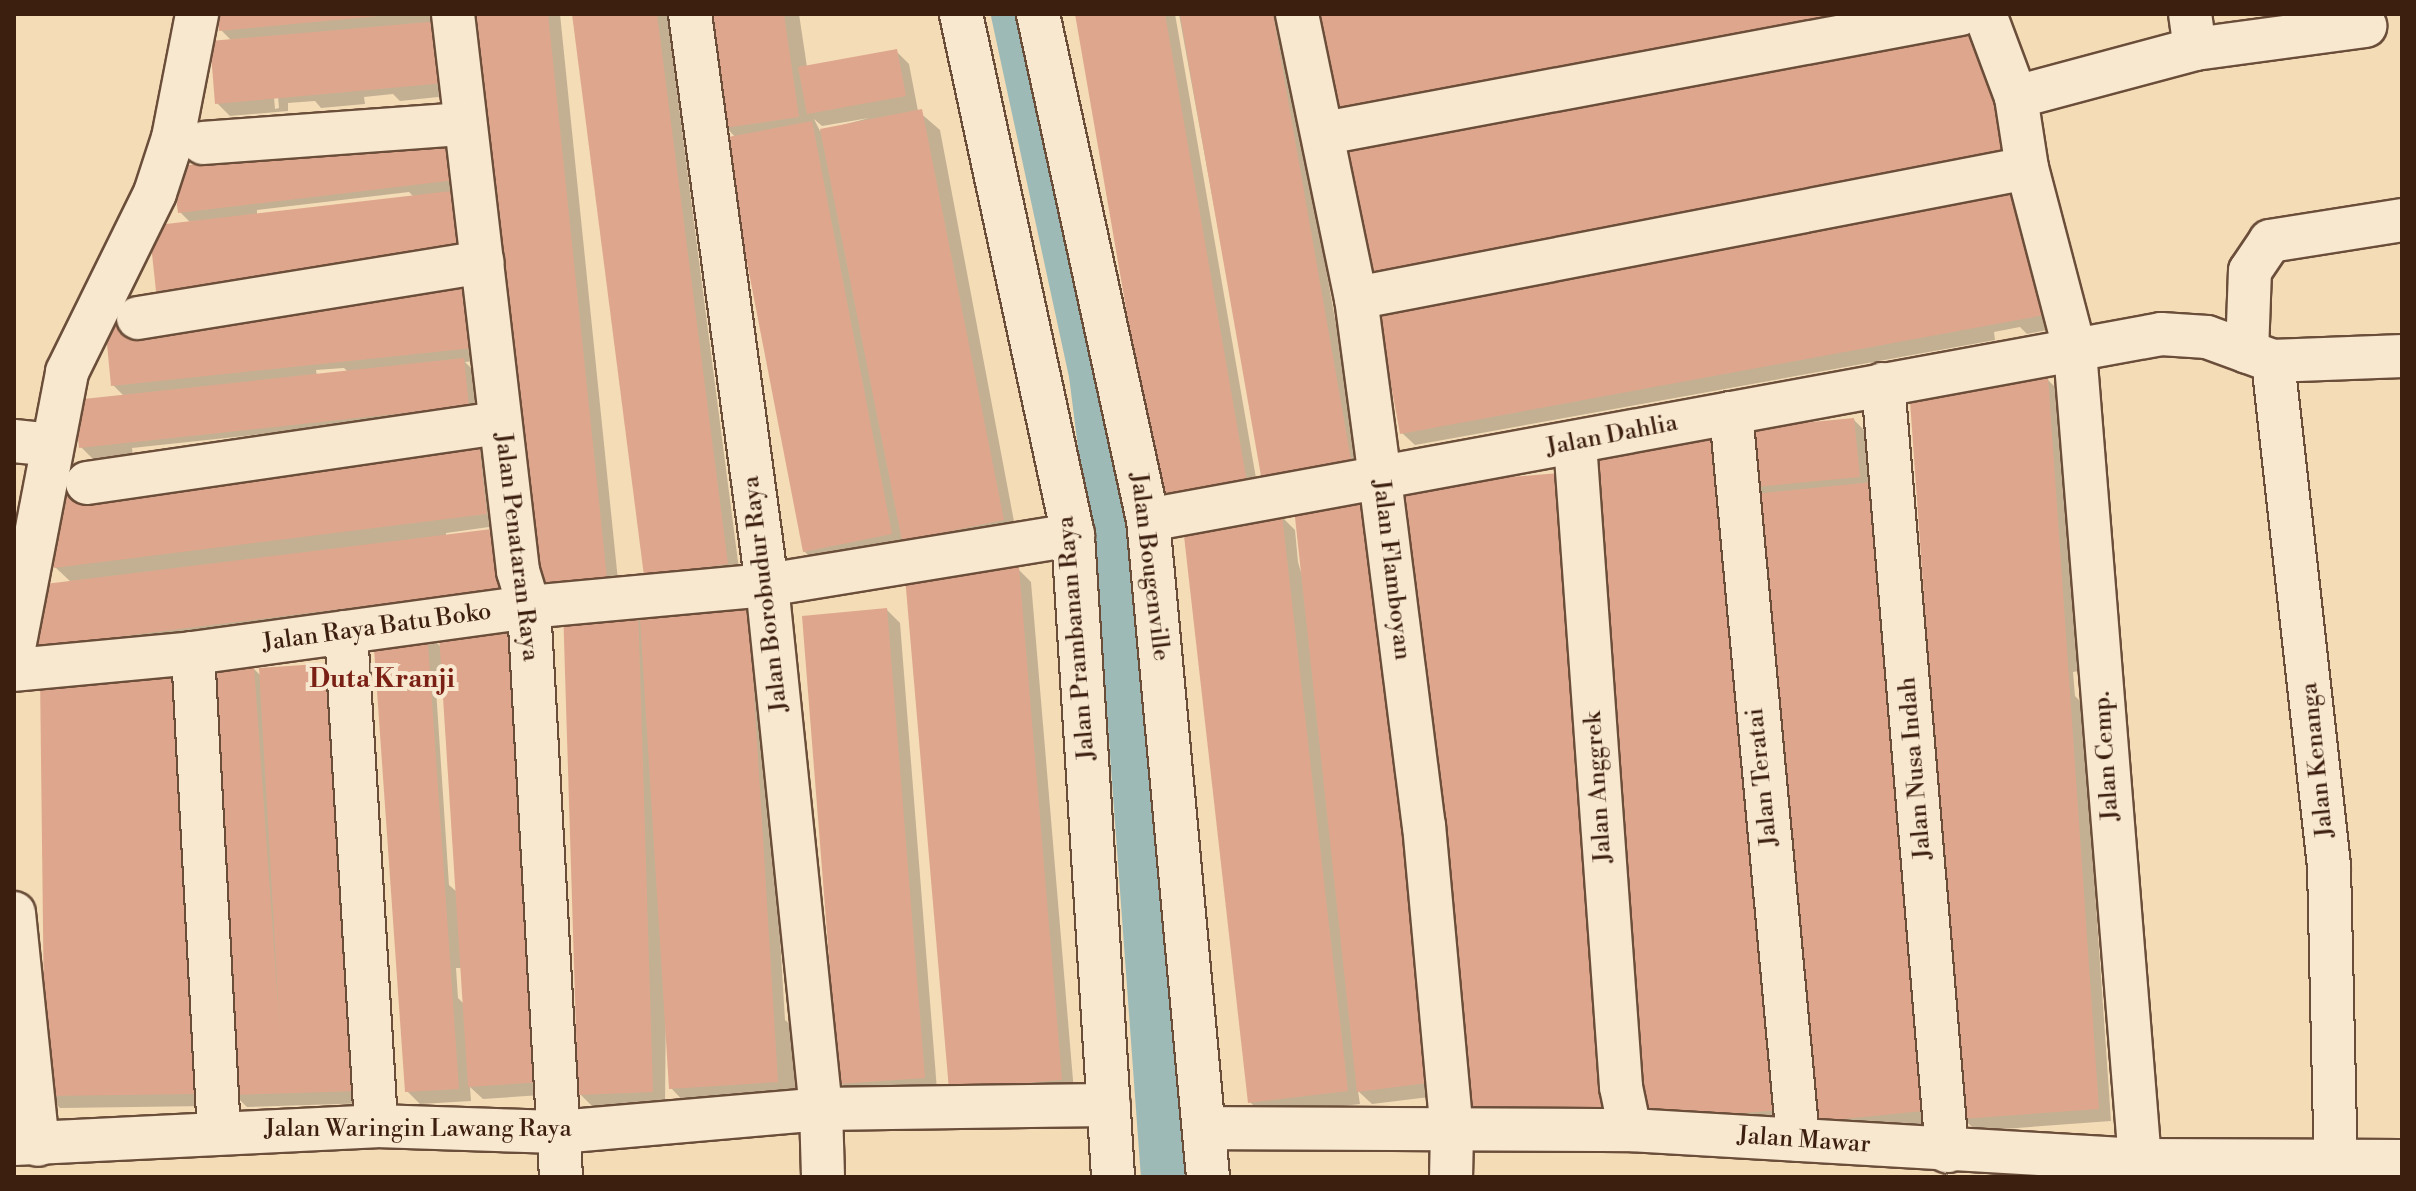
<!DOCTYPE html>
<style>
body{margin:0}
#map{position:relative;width:2416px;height:1191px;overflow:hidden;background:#f4dcb7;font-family:"Libre Bodoni",serif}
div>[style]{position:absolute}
.shadow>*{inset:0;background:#0003}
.canal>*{height:44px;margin:-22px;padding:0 22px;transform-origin:22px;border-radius:22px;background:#9ebab6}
.building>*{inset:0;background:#dea78d}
.roads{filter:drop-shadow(2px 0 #6b4e3a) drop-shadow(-2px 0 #6b4e3a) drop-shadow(0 2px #6b4e3a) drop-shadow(0 -2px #6b4e3a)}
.minor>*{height:42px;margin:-21px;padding:0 21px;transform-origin:21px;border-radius:21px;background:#f8e8d0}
span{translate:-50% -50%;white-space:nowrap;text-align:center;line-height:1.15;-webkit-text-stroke:8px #f8e8d0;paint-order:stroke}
.street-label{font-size:24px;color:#3d1f10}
.neighbourhood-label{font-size:26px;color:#7a1f14;font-weight:700}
.frame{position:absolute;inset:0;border:16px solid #3d1f10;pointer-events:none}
</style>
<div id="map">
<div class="shadow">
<i style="clip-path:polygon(evenodd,220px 14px,449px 14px,457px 95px,400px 101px,393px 94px,364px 97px,365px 104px,321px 108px,315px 101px,288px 103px,288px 111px,230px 116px,217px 103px,233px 42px,221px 30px,220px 14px,270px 50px,274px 50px,279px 108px,275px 109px,270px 50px)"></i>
<i style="clip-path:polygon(477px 14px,560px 14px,620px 600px,760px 610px,785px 1020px,792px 1026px,796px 1101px,690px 1108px,671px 1088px,666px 1002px,665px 1104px,593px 1107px,580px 1094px,565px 606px)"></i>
<i style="clip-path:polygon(574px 14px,667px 14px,740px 577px,659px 588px)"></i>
<i style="clip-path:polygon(evenodd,709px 14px,799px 14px,807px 67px,896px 51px,909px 64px,918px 111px,940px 130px,1016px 532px,917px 552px,902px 538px,904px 547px,817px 564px,804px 551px,736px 138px,726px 127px,709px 14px,869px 118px,820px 131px,814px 119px,822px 126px,869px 118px)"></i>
<i style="clip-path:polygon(1077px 14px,1175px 14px,1260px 501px,1175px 516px)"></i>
<i style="clip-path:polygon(1179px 14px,1280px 14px,1363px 474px,1266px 492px)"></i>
<i style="clip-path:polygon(evenodd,450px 137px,468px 193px,171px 303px,158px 290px,191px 223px,180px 212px,450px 137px,409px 192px,414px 197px,257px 215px,257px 210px,409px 192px)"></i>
<i style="clip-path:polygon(2025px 185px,2062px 327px,2027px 334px,2020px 327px,1994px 332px,1995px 340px,1415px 445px,1402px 433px)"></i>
<i style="clip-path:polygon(evenodd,476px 285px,495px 359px,465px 362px,476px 373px,480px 418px,429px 416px,132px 448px,133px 456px,94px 460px,81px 447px,125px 397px,113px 385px,476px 285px,344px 368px,349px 373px,317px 376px,316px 370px,344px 368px)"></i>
<i style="clip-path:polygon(2047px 379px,2060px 392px,2079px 671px,2073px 672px,2075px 696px,2082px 703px,2111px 1121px,1976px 1131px,1963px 1118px)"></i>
<i style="clip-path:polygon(1854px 420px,1867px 433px,1954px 1121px,1820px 1135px,1747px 487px)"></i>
<i style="clip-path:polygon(1726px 438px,1793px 1122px,1654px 1134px)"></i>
<i style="clip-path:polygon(evenodd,478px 444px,491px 457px,526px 600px,51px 659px,38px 646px,72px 583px,55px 567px,478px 444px,489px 527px,489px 531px,446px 536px,446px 533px,489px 527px)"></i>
<i style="clip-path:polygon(1282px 517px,1295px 530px,1298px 562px,1454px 1094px,1372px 1104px,1358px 1091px,1360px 1104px,1263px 1115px,1250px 1102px)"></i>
<i style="clip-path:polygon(1018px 569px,1031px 582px,1074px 1092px,963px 1102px)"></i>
<i style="clip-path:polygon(887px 610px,900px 623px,937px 1090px,854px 1096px,841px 1083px)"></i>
<i style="clip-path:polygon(evenodd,426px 632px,442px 648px,556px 1094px,483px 1099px,470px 1087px,471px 1101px,420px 1104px,407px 1091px,426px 632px,444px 688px,458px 893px,449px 885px,436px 689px,444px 688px,426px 632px,456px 968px,462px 968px,465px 1005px,458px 998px,456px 968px)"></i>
<i style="clip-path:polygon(253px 668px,262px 677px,371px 1103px,247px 1107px,234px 1094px,208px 1106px,60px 1108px,47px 1095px)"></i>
</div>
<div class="canal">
<i style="left:1013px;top:14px;width:369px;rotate:77.8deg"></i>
<i style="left:1091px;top:375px;width:257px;rotate:82.8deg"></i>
<i style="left:1123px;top:630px;width:548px;rotate:85.82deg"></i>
</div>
<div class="building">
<i style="clip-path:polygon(218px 14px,378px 14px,378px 16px,219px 31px)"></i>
<i style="clip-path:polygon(475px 14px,548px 14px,608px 588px,536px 595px)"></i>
<i style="clip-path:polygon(572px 14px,657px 14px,728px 564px,644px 576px)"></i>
<i style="clip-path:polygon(707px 14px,784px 14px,799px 117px,724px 128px)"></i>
<i style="clip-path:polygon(1075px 14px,1165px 14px,1248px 488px,1160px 504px)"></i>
<i style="clip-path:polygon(1180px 14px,1273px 14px,1354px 477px,1264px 493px)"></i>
<i style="clip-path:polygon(1306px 14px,1897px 14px,1328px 127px)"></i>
<i style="clip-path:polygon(440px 21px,445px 83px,215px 104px,210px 41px)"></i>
<i style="clip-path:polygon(1980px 21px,2005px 157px,1368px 274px,1343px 137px)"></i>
<i style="clip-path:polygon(897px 49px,906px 96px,807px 114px,798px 67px)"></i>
<i style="clip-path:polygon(922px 109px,1004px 520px,902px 541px,820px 129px)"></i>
<i style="clip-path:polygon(812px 121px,892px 534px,803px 552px,723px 138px)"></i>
<i style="clip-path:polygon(450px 135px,456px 180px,178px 213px,172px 167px)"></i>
<i style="clip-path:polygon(2026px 183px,2050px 314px,1400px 434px,1376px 302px)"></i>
<i style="clip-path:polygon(460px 190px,468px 255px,156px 291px,149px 226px)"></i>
<i style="clip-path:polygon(477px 283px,483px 347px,111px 386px,105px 323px)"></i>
<i style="clip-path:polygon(464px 358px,469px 406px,79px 448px,74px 400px)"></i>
<i style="clip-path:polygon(2048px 377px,2099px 1109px,1961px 1119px,1909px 387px)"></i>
<i style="clip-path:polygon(1854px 418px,1860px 477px,1745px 488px,1740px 429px)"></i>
<i style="clip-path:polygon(1727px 436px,1781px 1110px,1639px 1122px,1585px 448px)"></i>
<i style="clip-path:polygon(479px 442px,487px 514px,54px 568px,45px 497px)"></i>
<i style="clip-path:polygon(1559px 473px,1613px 1108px,1459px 1122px,1405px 486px)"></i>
<i style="clip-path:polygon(1883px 481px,1942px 1109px,1805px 1123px,1744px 495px)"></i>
<i style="clip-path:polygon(1380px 498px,1443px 1081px,1357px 1092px,1294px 508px)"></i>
<i style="clip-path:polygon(1282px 515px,1348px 1091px,1248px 1103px,1183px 527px)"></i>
<i style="clip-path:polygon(508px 527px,515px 587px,36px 647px,29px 586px)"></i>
<i style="clip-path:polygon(1019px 567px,1062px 1080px,949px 1090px,905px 577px)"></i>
<i style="clip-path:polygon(748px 595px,778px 1082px,669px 1089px,639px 602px)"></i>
<i style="clip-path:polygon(638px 604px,653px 1092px,578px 1095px,563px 607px)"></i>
<i style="clip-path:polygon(887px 608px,925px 1078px,839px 1084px,802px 616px)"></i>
<i style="clip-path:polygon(515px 629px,544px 1082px,468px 1087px,439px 635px)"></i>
<i style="clip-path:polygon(427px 630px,459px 1089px,405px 1092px,373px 634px)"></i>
<i style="clip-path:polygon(333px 663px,359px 1091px,232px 1095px,201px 670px,254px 666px,280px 1032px,259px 668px)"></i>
<i style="clip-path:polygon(192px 671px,196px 1094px,45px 1096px,40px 674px)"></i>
</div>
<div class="roads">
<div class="minor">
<i style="left:453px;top:14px;width:561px;rotate:83.34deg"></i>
<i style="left:518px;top:571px;width:38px;rotate:73deg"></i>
<i style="left:529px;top:607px;width:571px;rotate:86.79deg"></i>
<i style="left:690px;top:14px;width:576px;rotate:82.32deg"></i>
<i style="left:767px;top:585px;width:527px;rotate:84.12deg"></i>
<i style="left:821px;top:1109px;width:68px;rotate:88.3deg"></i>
<i style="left:961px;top:14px;width:533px;rotate:77.87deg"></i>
<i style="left:1073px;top:535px;width:643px;rotate:86.43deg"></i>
<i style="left:1038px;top:14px;width:518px;rotate:77.74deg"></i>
<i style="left:1148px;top:520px;width:660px;rotate:84.78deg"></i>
<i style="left:1297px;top:14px;width:290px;rotate:78.3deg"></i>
<i style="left:1356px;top:298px;width:183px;rotate:82.4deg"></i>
<i style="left:1380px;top:479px;width:349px;rotate:82.8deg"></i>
<i style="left:1424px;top:825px;width:307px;rotate:84.8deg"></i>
<i style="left:1452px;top:1131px;width:46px;rotate:91.2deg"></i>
<i style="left:1985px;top:14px;width:89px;rotate:69.5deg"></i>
<i style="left:2016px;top:97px;width:72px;rotate:81.2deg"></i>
<i style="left:2027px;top:168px;width:189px;rotate:75.3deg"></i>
<i style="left:2075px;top:351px;width:812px;rotate:85.41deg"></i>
<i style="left:2140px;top:1160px;width:17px;rotate:100deg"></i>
<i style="left:2195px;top:49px;width:172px;rotate:-7.7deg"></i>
<i style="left:2016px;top:97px;width:185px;rotate:-15deg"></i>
<i style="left:2195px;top:49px;width:35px;rotate:-98deg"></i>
<i style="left:1325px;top:133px;width:646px;rotate:-10.61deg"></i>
<i style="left:203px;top:143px;width:261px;rotate:-4.2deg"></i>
<i style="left:1356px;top:298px;width:683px;rotate:-10.96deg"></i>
<i style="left:138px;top:318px;width:349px;rotate:-9.2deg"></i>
<i style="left:2247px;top:352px;width:81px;rotate:-87.9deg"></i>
<i style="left:2250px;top:271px;width:36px;rotate:-56deg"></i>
<i style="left:2270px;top:241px;width:134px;rotate:-9deg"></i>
<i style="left:2273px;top:361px;width:508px;rotate:83.67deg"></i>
<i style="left:2329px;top:866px;width:311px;rotate:88.7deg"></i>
<i style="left:1883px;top:384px;width:770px;rotate:85.23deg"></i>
<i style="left:1731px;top:413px;width:730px;rotate:84.73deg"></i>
<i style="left:14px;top:441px;width:38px;rotate:6deg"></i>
<i style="left:1575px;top:443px;width:646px;rotate:85.91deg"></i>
<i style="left:1621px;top:1087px;width:44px;rotate:78.2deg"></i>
<i style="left:87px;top:483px;width:417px;rotate:-8.3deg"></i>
<i style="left:1148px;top:520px;width:1030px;rotate:-10.4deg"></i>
<i style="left:2161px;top:334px;width:46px;rotate:3.7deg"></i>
<i style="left:2207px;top:337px;width:70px;rotate:20deg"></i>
<i style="left:2273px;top:361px;width:129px;rotate:-2.2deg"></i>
<i style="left:346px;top:632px;width:495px;rotate:86.5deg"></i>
<i style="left:14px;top:648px;width:281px;rotate:-79.1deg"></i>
<i style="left:67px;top:372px;width:199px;rotate:-63.8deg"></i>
<i style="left:155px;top:193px;width:58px;rotate:-71.9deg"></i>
<i style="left:173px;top:138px;width:126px;rotate:-79deg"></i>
<i style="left:193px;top:653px;width:481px;rotate:86.9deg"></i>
<i style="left:14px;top:670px;width:180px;rotate:-5.4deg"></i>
<i style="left:193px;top:653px;width:339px;rotate:-7.8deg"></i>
<i style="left:529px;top:607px;width:239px;rotate:-5.3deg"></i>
<i style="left:767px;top:585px;width:310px;rotate:-9.3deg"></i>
<i style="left:14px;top:913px;width:233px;rotate:84.1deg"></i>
<i style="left:1206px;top:1128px;width:424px;rotate:0.3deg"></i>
<i style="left:1630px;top:1130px;width:511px;rotate:3.37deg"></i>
<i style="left:2140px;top:1160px;width:262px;rotate:0.2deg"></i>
<i style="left:14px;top:1144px;width:362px;rotate:-2.8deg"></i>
<i style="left:376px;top:1126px;width:183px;rotate:1.9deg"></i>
<i style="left:559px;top:1132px;width:263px;rotate:-5deg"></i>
<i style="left:821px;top:1109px;width:288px;rotate:-0.8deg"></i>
</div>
</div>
<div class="street-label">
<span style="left:1612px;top:436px;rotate:-11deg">Jalan Dahlia</span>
<span style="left:516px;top:547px;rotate:83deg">Jalan Penataran Raya</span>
<span style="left:1149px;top:567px;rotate:83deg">Jalan Bougenville</span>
<span style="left:1391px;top:570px;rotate:83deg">Jalan Flamboyan</span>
<span style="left:766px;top:594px;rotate:-97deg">Jalan Borobudur Raya</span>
<span style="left:377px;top:628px;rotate:-8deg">Jalan Raya Batu Boko</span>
<span style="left:1077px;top:638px;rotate:-95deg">Jalan Prambanan Raya</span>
<span style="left:2107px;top:756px;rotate:-94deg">Jalan Cemp.</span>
<span style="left:2318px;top:760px;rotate:-96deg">Jalan Kenanga</span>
<span style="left:1916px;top:768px;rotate:-95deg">Jalan Nusa Indah</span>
<span style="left:1763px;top:777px;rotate:-96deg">Jalan Teratai</span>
<span style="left:1599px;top:787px;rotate:-94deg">Jalan Anggrek</span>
<span style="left:418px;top:1130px">Jalan Waringin Lawang Raya</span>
<span style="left:1804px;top:1141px;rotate:4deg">Jalan Mawar</span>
</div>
<div class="neighbourhood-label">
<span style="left:382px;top:680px">Duta Kranji</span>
</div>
<div class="frame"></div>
</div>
